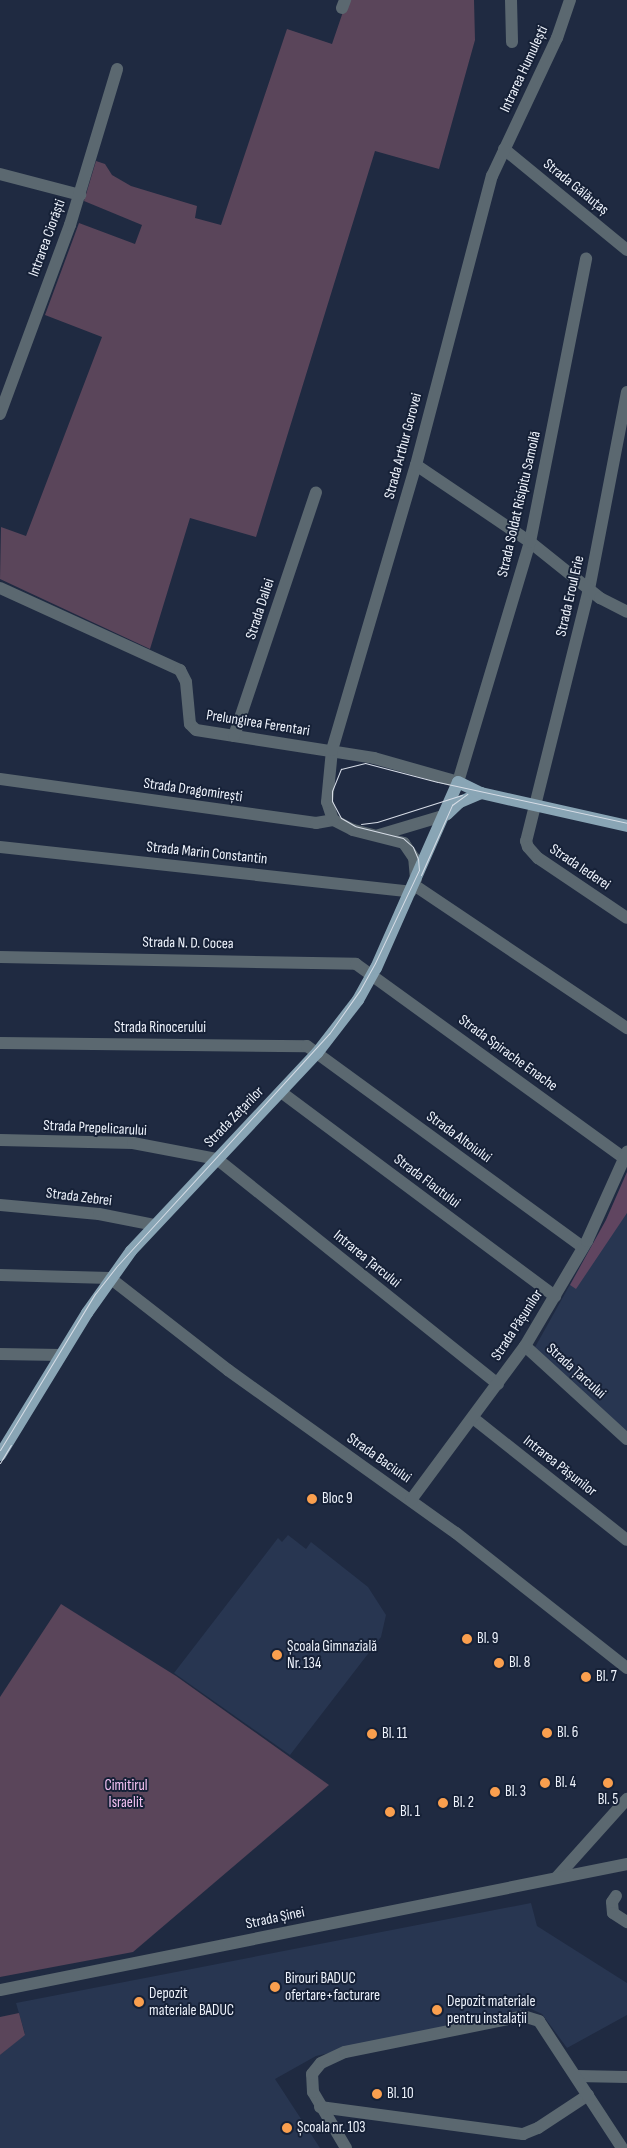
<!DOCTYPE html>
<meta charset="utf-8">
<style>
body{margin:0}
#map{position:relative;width:627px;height:2148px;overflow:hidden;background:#1f2a41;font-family:"Sofia Sans Condensed",sans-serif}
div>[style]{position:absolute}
.built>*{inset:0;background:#283651}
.green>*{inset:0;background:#5a455a}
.forest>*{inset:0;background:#604560}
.minor>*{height:12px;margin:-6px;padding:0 6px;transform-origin:6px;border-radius:6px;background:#5b6870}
.major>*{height:12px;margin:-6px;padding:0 6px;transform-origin:6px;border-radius:6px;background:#89a5b5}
.tram>*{height:1px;margin:-0.5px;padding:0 0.5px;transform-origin:0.5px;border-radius:0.5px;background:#d7dde7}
.dots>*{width:14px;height:14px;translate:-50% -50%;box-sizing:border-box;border:2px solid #162137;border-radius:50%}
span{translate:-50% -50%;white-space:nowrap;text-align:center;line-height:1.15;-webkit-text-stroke:4px #162137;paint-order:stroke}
.street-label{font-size:15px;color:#eef3fc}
.poi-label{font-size:15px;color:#eef3fc}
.left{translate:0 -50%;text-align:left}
.park-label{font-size:15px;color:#f3c1f3}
</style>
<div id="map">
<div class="built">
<i style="clip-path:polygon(627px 1172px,627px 1431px,534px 1349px,606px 1220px)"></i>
<i style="clip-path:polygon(288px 1535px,306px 1549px,311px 1542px,368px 1587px,386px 1615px,381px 1637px,290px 1755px,174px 1673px,278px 1538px,282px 1542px)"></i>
<i style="clip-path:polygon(531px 1903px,537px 1926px,627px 1983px,627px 2015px,567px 2048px,542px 2014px,529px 2008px,316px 2056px,275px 2079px,320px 2148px,0 2148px,0 2055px,25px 2034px,16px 2003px)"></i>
</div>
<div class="green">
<i style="clip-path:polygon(347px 0,474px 0,475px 40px,439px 169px,375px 151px,256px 537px,190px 518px,150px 649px,0 579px,1px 527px,26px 536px,102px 337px,45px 315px,79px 223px,135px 244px,142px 225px,84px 201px,96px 161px,105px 164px,112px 175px,131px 186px,197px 206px,195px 218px,221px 225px,287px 29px,332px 44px)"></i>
<i style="clip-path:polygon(61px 1604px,176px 1676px,329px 1785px,133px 1952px,0 1977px,0 1697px)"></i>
<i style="clip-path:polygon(19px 2013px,25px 2035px,0 2055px,0 2017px)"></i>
</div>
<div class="forest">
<i style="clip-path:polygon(627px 1172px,627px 1213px,576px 1289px,570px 1285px,606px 1220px)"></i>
</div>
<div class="minor">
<i style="left:511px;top:0;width:42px;rotate:88.6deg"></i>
<i style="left:342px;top:8px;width:9px;rotate:-69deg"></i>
<i style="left:504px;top:149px;width:159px;rotate:39.4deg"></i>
<i style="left:0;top:174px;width:83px;rotate:14.7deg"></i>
<i style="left:627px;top:392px;width:201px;rotate:100.9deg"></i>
<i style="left:589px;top:589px;width:260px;rotate:104deg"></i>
<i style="left:526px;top:841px;width:6px;rotate:72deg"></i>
<i style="left:528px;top:847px;width:15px;rotate:48deg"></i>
<i style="left:538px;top:858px;width:107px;rotate:34deg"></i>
<i style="left:0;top:414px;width:202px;rotate:-69.7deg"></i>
<i style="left:70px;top:225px;width:163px;rotate:-73.2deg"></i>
<i style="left:416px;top:465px;width:138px;rotate:34deg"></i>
<i style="left:530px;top:542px;width:90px;rotate:38.7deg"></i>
<i style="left:600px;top:598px;width:30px;rotate:27deg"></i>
<i style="left:0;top:588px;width:198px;rotate:24.5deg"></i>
<i style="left:180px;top:670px;width:13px;rotate:63deg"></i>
<i style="left:186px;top:682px;width:42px;rotate:84.6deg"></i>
<i style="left:190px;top:724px;width:8px;rotate:45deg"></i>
<i style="left:196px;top:730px;width:180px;rotate:8.9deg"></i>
<i style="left:374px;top:758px;width:87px;rotate:15.9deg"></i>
<i style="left:458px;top:782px;width:251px;rotate:-73.3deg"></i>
<i style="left:530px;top:542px;width:289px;rotate:-78.8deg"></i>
<i style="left:234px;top:736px;width:257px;rotate:-71.4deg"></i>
<i style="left:0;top:779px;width:319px;rotate:7.9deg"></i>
<i style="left:316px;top:823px;width:17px;rotate:-10deg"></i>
<i style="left:379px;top:835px;width:70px;rotate:-16.6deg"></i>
<i style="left:0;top:847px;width:413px;rotate:6.2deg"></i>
<i style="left:416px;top:879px;width:21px;rotate:-95deg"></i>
<i style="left:414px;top:858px;width:18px;rotate:-124deg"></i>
<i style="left:404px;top:843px;width:53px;rotate:-165.7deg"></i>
<i style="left:353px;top:830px;width:22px;rotate:-153deg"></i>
<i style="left:333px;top:820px;width:19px;rotate:-108deg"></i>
<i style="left:327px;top:802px;width:52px;rotate:-84.5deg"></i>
<i style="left:332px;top:750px;width:297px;rotate:-73.6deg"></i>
<i style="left:416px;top:465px;width:299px;rotate:-75.3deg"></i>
<i style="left:492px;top:176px;width:153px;rotate:-64.8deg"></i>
<i style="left:557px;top:38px;width:40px;rotate:-71.1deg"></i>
<i style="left:414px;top:885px;width:257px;rotate:33.9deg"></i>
<i style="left:0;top:957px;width:356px;rotate:1.1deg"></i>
<i style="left:356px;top:964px;width:331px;rotate:35.9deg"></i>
<i style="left:0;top:1043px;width:307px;rotate:0.6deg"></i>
<i style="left:307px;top:1046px;width:341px;rotate:36.1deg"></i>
<i style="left:281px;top:1092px;width:342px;rotate:36.7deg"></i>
<i style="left:0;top:1140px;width:133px;rotate:1.3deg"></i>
<i style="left:133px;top:1143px;width:86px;rotate:10.8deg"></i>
<i style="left:217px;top:1159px;width:360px;rotate:38.7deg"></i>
<i style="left:0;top:1205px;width:99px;rotate:5.2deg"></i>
<i style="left:99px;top:1214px;width:56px;rotate:11.3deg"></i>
<i style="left:0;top:1275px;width:110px;rotate:1.6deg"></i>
<i style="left:110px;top:1278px;width:150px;rotate:37.9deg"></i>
<i style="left:228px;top:1370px;width:280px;rotate:35.6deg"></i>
<i style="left:456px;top:1533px;width:218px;rotate:38.3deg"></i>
<i style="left:525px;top:1346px;width:138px;rotate:42.4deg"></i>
<i style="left:0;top:1354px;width:61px;rotate:0.9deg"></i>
<i style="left:473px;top:1418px;width:196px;rotate:38.4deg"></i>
<i style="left:411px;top:1500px;width:192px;rotate:-53.5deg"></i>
<i style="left:525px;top:1346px;width:122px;rotate:-59.4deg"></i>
<i style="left:587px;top:1241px;width:98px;rotate:-65.8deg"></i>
<i style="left:557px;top:1877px;width:105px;rotate:-48.1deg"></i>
<i style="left:616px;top:1896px;width:7px;rotate:124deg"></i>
<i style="left:612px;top:1902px;width:11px;rotate:85deg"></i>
<i style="left:613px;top:1913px;width:17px;rotate:33deg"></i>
<i style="left:0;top:1990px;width:640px;rotate:-11.36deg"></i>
<i style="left:576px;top:2076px;width:51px;rotate:1.1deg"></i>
<i style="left:320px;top:2107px;width:205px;rotate:7.6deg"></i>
<i style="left:523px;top:2134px;width:16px;rotate:-22deg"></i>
<i style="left:538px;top:2128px;width:60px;rotate:-33.4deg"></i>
<i style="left:346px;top:2148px;width:65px;rotate:-120.5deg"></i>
<i style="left:313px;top:2092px;width:18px;rotate:-93deg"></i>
<i style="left:312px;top:2074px;width:14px;rotate:-51deg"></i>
<i style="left:321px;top:2063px;width:26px;rotate:-25deg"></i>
<i style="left:345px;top:2052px;width:182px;rotate:-11.4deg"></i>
<i style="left:523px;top:2016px;width:17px;rotate:17deg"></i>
<i style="left:539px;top:2021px;width:152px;rotate:56.8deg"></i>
</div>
<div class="major">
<i style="left:447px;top:814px;width:18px;rotate:-43deg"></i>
<i style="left:460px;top:802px;width:23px;rotate:-23deg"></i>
<i style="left:0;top:1455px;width:167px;rotate:-58.5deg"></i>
<i style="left:87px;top:1313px;width:76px;rotate:-54.6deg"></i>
<i style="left:131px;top:1251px;width:272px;rotate:-46.8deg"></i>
<i style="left:317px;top:1053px;width:67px;rotate:-52.3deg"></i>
<i style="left:358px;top:1000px;width:37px;rotate:-61deg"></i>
<i style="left:376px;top:968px;width:203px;rotate:-66.2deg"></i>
<i style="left:458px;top:782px;width:25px;rotate:26deg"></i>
<i style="left:481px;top:793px;width:150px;rotate:12.7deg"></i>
</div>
<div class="tram">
<i style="left:361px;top:824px;width:16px;rotate:-7deg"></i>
<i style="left:377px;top:822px;width:89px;rotate:-17.6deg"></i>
<i style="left:421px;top:875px;width:77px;rotate:-66.1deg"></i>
<i style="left:452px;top:805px;width:19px;rotate:-36deg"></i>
<i style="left:0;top:1450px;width:183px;rotate:-58.7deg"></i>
<i style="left:95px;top:1294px;width:34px;rotate:-52deg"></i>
<i style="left:116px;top:1267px;width:316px;rotate:-47.6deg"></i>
<i style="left:329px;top:1034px;width:54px;rotate:-54.8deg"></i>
<i style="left:360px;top:990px;width:31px;rotate:-61deg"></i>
<i style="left:375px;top:963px;width:103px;rotate:-64.7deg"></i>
<i style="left:419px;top:870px;width:11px;rotate:-95deg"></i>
<i style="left:418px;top:859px;width:13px;rotate:-113deg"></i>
<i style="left:413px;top:847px;width:13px;rotate:-138deg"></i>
<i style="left:403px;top:838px;width:49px;rotate:-166deg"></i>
<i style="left:355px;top:826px;width:16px;rotate:-150deg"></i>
<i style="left:341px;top:818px;width:19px;rotate:-118deg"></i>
<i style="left:332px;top:801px;width:10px;rotate:-90deg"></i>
<i style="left:332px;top:791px;width:24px;rotate:-68deg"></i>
<i style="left:341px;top:769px;width:25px;rotate:-14deg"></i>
<i style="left:365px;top:763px;width:75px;rotate:14.6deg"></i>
<i style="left:438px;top:782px;width:193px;rotate:12.2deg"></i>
<i style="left:0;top:1463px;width:21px;rotate:-59deg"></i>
</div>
<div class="dots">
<i style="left:312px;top:1499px;background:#fa9f4e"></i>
<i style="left:467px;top:1639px;background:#fa9f4e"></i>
<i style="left:277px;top:1655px;background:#fa9f4e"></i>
<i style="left:499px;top:1663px;background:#fa9f4e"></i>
<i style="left:586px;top:1677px;background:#fa9f4e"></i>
<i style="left:547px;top:1733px;background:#fa9f4e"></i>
<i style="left:372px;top:1734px;background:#fa9f4e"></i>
<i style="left:545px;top:1783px;background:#fa9f4e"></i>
<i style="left:608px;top:1783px;background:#fa9f4e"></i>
<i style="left:495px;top:1792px;background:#fa9f4e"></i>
<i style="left:443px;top:1803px;background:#fa9f4e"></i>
<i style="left:390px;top:1812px;background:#fa9f4e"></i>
<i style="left:275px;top:1987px;background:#fa9f4e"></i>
<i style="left:139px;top:2002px;background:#fa9f4e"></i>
<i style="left:437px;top:2010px;background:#fa9f4e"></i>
<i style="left:377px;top:2094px;background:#fa9f4e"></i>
<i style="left:287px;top:2128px;background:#fa9f4e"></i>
</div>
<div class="street-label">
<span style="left:524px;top:69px;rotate:-65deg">Intrarea Humulești</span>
<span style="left:576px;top:187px;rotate:39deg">Strada Gălăuțaș</span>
<span style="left:47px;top:238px;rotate:-70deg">Intrarea Ciorăști</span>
<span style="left:403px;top:446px;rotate:-75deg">Strada Arthur Gorovei</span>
<span style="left:519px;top:504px;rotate:-77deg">Strada Soldat Risipitu Samoilă</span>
<span style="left:570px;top:596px;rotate:-77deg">Strada Eroul Erie</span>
<span style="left:260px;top:609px;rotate:-72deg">Strada Daliei</span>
<span style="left:258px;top:723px;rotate:9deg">Prelungirea Ferentari</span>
<span style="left:193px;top:790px;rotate:8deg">Strada Dragomirești</span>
<span style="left:207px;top:853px;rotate:6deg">Strada Marin Constantin</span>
<span style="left:580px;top:867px;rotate:34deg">Strada Iederei</span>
<span style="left:188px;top:943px;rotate:1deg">Strada N. D. Cocea</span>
<span style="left:160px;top:1028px">Strada Rinocerului</span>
<span style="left:508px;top:1053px;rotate:36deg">Strada Spirache Enache</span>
<span style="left:234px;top:1117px;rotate:-46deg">Strada Zețarilor</span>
<span style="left:95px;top:1128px;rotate:3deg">Strada Prepelicarului</span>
<span style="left:459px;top:1137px;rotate:36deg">Strada Altoiului</span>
<span style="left:427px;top:1181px;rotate:37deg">Strada Flautului</span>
<span style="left:79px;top:1197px;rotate:7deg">Strada Zebrei</span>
<span style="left:367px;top:1259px;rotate:39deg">Intrarea Țarcului</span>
<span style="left:517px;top:1325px;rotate:-57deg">Strada Pășunilor</span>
<span style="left:576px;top:1371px;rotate:42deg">Strada Țarcului</span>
<span style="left:379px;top:1458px;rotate:35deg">Strada Baciului</span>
<span style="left:560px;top:1466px;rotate:38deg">Intrarea Pășunilor</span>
<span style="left:275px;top:1918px;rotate:-12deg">Strada Șinei</span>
</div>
<div class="poi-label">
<span class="left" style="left:322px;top:1499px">Bloc 9</span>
<span class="left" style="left:477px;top:1639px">Bl. 9</span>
<span class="left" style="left:287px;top:1655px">Școala Gimnazială<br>Nr. 134</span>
<span class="left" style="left:509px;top:1663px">Bl. 8</span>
<span class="left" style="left:596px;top:1677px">Bl. 7</span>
<span class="left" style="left:557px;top:1733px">Bl. 6</span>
<span class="left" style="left:382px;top:1734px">Bl. 11</span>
<span class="left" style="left:555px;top:1783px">Bl. 4</span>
<span class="left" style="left:505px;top:1792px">Bl. 3</span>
<span style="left:608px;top:1800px">Bl. 5</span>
<span class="left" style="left:453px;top:1803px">Bl. 2</span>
<span class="left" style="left:400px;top:1812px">Bl. 1</span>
<span class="left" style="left:285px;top:1987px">Birouri BADUC<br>ofertare+facturare</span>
<span class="left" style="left:149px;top:2002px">Depozit<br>materiale BADUC</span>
<span class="left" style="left:447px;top:2010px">Depozit materiale<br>pentru instalații</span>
<span class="left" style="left:387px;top:2094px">Bl. 10</span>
<span class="left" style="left:297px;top:2128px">Școala nr. 103</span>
</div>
<div class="park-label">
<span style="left:126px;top:1794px">Cimitirul<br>Israelit</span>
</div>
</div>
